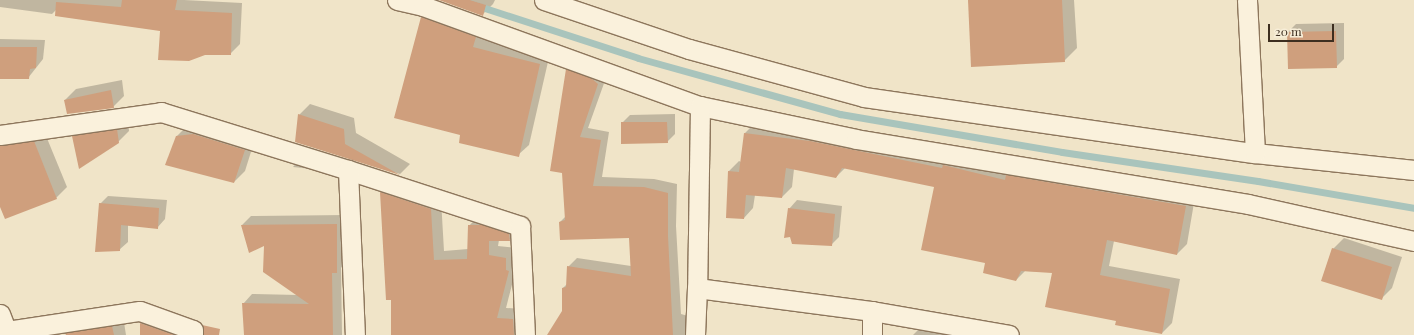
<!DOCTYPE html>
<style>
body{margin:0}
#map{position:relative;width:1414px;height:335px;overflow:hidden;background:#f0e4c8;font-family:"Playfair Display",serif}
div>[style]{position:absolute}
.shadow>*{inset:0;background:#0003}
.stream>*{height:7px;margin:-3.5px;padding:0 3.5px;transform-origin:3.5px;border-radius:3.5px;background:#a9c4bc}
.building>*{inset:0;background:#cf9f7d}
.roads{filter:drop-shadow(1px 0 #8d765c) drop-shadow(-1px 0 #8d765c) drop-shadow(0 1px #8d765c) drop-shadow(0 -1px #8d765c)}
.minor>*{height:19px;margin:-9.5px;padding:0 9.5px;transform-origin:9.5px;border-radius:9.5px;background:#faf1dc}
span{translate:-50% -50%;white-space:nowrap;text-align:center;line-height:1.15;-webkit-text-stroke:3px #f7eed8;paint-order:stroke}
.scale{position:absolute;left:1268px;top:24px;width:66px;height:18px;box-sizing:border-box;border:2px solid #3d2e20;border-top:0;padding-left:5px;font-size:12px;line-height:14px;white-space:nowrap;color:#3d2e20;-webkit-text-stroke:3px #f7eed8;paint-order:stroke}
</style>
<div id="map">
<div class="shadow">
<i style="clip-path:polygon(0 0,184px 0,242px 3px,240px 44px,230px 54px,161px 30px,56px 10px,52px 14px,0 7px)"></i>
<i style="clip-path:polygon(442px 0,495px 0,493px 4px,482px 15px)"></i>
<i style="clip-path:polygon(969px 0,1074px 0,1077px 48px,1064px 61px)"></i>
<i style="clip-path:polygon(432px 7px,550px 53px,529px 145px,518px 155px,462px 134px,422px 18px)"></i>
<i style="clip-path:polygon(1344px 23px,1344px 59px,1336px 67px,1288px 32px,1296px 24px)"></i>
<i style="clip-path:polygon(0 39px,45px 40px,43px 59px,28px 78px,0 78px)"></i>
<i style="clip-path:polygon(576px 61px,607px 75px,588px 128px,609px 132px,602px 177px,654px 179px,677px 184px,676px 226px,681px 314px,688px 316px,688px 335px,559px 335px,563px 311px,563px 288px,567px 284px,568px 267px,577px 258px,631px 266px,630px 237px,560px 222px,566px 216px,567px 70px)"></i>
<i style="clip-path:polygon(122px 80px,124px 96px,113px 107px,65px 100px,76px 89px)"></i>
<i style="clip-path:polygon(310px 104px,354px 118px,356px 133px,410px 164px,400px 174px,296px 141px,299px 115px)"></i>
<i style="clip-path:polygon(675px 114px,675px 134px,667px 142px,622px 123px,630px 115px)"></i>
<i style="clip-path:polygon(128px 119px,129px 131px,118px 142px,73px 136px,84px 125px)"></i>
<i style="clip-path:polygon(754px 124px,1195px 197px,1187px 244px,1177px 254px,1114px 241px,1109px 266px,1180px 279px,1172px 323px,1162px 333px,1117px 320px,1053px 272px,1025px 271px,1016px 280px,986px 262px,936px 186px,846px 167px,836px 177px,794px 169px,792px 187px,782px 197px,755px 195px,753px 208px,744px 218px,729px 171px,739px 161px,741px 162px,745px 133px)"></i>
<i style="clip-path:polygon(187px 126px,255px 139px,245px 171px,234px 182px,176px 137px)"></i>
<i style="clip-path:polygon(44px 131px,67px 187px,56px 198px,0 205px,0 135px)"></i>
<i style="clip-path:polygon(304px 154px,322px 159px,312px 169px,293px 167px)"></i>
<i style="clip-path:polygon(391px 182px,441px 199px,444px 251px,468px 249px,469px 226px,479px 215px,519px 230px,509px 240px,499px 240px,498px 246px,516px 248px,518px 261px,506px 308px,523px 309px,522px 335px,392px 335px,392px 299px,381px 192px)"></i>
<i style="clip-path:polygon(108px 196px,167px 200px,165px 219px,157px 228px,128px 225px,128px 242px,119px 250px,100px 204px)"></i>
<i style="clip-path:polygon(797px 200px,842px 206px,839px 237px,831px 245px,789px 209px)"></i>
<i style="clip-path:polygon(346px 215px,346px 262px,341px 268px,342px 335px,245px 335px,243px 304px,252px 294px,298px 295px,265px 244px,249px 251px,242px 225px,251px 216px)"></i>
<i style="clip-path:polygon(1344px 238px,1402px 257px,1392px 288px,1381px 299px,1333px 249px)"></i>
<i style="clip-path:polygon(152px 313px,198px 335px,141px 335px,141px 323px)"></i>
<i style="clip-path:polygon(123px 316px,126px 335px,67px 335px,77px 323px)"></i>
<i style="clip-path:polygon(923px 325px,979px 335px,913px 335px)"></i>
</div>
<div class="stream">
<i style="left:460px;top:0;width:187px;rotate:18deg"></i>
<i style="left:638px;top:58px;width:210px;rotate:15.5deg"></i>
<i style="left:840px;top:114px;width:225px;rotate:9.7deg"></i>
<i style="left:1062px;top:152px;width:198px;rotate:8.4deg"></i>
<i style="left:1258px;top:181px;width:158px;rotate:9.8deg"></i>
</div>
<div class="building">
<i style="clip-path:polygon(122px 0,177px 0,175px 10px,232px 13px,231px 55px,205px 55px,189px 61px,158px 60px,160px 31px,55px 16px,56px 2px,121px 7px)"></i>
<i style="clip-path:polygon(439px 0,470px 0,486px 5px,483px 16px)"></i>
<i style="clip-path:polygon(968px 0,1062px 0,1065px 62px,971px 67px)"></i>
<i style="clip-path:polygon(421px 17px,476px 37px,473px 47px,540px 64px,519px 157px,459px 143px,460px 135px,394px 118px)"></i>
<i style="clip-path:polygon(1336px 31px,1337px 68px,1288px 69px,1287px 32px)"></i>
<i style="clip-path:polygon(0 47px,37px 47px,36px 68px,30px 69px,29px 79px,0 79px)"></i>
<i style="clip-path:polygon(566px 69px,591px 78px,598px 84px,580px 137px,601px 140px,593px 186px,644px 187px,668px 193px,668px 236px,673px 335px,547px 335px,562px 311px,562px 288px,566px 287px,567px 266px,631px 276px,629px 238px,560px 240px,559px 222px,565px 220px,562px 173px,550px 171px)"></i>
<i style="clip-path:polygon(111px 90px,114px 108px,67px 114px,64px 100px)"></i>
<i style="clip-path:polygon(298px 114px,344px 129px,345px 144px,400px 175px,295px 142px)"></i>
<i style="clip-path:polygon(621px 122px,667px 122px,668px 143px,621px 144px)"></i>
<i style="clip-path:polygon(117px 129px,119px 143px,79px 169px,72px 136px)"></i>
<i style="clip-path:polygon(744px 133px,810px 141px,942px 168px,943px 165px,1005px 180px,1006px 175px,1186px 206px,1177px 255px,1107px 240px,1100px 275px,1170px 289px,1162px 334px,1115px 325px,1116px 321px,1045px 307px,1052px 273px,1021px 271px,1016px 281px,983px 273px,985px 263px,921px 250px,934px 187px,842px 168px,836px 178px,786px 168px,782px 198px,746px 195px,744px 219px,726px 218px,728px 171px,739px 172px)"></i>
<i style="clip-path:polygon(193px 134px,245px 150px,234px 183px,165px 165px,176px 136px)"></i>
<i style="clip-path:polygon(34px 141px,57px 199px,5px 219px,0 207px,0 146px)"></i>
<i style="clip-path:polygon(380px 192px,431px 209px,434px 260px,467px 259px,468px 225px,483px 225px,509px 234px,510px 241px,489px 241px,489px 255px,506px 258px,506px 270px,509px 271px,497px 318px,513px 319px,514px 335px,391px 335px,391px 300px,386px 300px)"></i>
<i style="clip-path:polygon(99px 203px,159px 208px,158px 229px,121px 225px,120px 251px,95px 252px)"></i>
<i style="clip-path:polygon(788px 208px,835px 214px,832px 246px,792px 244px,790px 237px,784px 238px)"></i>
<i style="clip-path:polygon(337px 224px,337px 273px,332px 273px,333px 335px,244px 335px,242px 303px,309px 304px,263px 272px,264px 246px,249px 253px,241px 225px)"></i>
<i style="clip-path:polygon(1332px 248px,1392px 267px,1382px 300px,1321px 281px)"></i>
<i style="clip-path:polygon(140px 323px,174px 335px,140px 335px)"></i>
<i style="clip-path:polygon(202px 325px,220px 329px,219px 335px,204px 335px)"></i>
<i style="clip-path:polygon(112px 326px,114px 335px,66px 335px,65px 333px)"></i>
</div>
<div class="roads">
<div class="minor">
<i style="left:397px;top:0;width:27px;rotate:13deg"></i>
<i style="left:423px;top:6px;width:294px;rotate:19.9deg"></i>
<i style="left:700px;top:106px;width:159px;rotate:11.9deg"></i>
<i style="left:856px;top:139px;width:397px;rotate:9.4deg"></i>
<i style="left:1248px;top:204px;width:170px;rotate:12.6deg"></i>
<i style="left:544px;top:0;width:153px;rotate:18.7deg"></i>
<i style="left:689px;top:49px;width:181px;rotate:15.3deg"></i>
<i style="left:864px;top:97px;width:395px;rotate:8.2deg"></i>
<i style="left:1255px;top:153px;width:160px;rotate:6.1deg"></i>
<i style="left:1247px;top:0;width:153px;rotate:87deg"></i>
<i style="left:700px;top:106px;width:182px;rotate:90.9deg"></i>
<i style="left:697px;top:288px;width:177px;rotate:7.5deg"></i>
<i style="left:872px;top:311px;width:139px;rotate:9.9deg"></i>
<i style="left:0;top:135px;width:163px;rotate:-8.1deg"></i>
<i style="left:161px;top:112px;width:196px;rotate:17.2deg"></i>
<i style="left:348px;top:170px;width:181px;rotate:18deg"></i>
<i style="left:520px;top:226px;width:109px;rotate:87.4deg"></i>
<i style="left:348px;top:170px;width:165px;rotate:87.6deg"></i>
<i style="left:0;top:314px;width:22px;rotate:69deg"></i>
<i style="left:7px;top:331px;width:134px;rotate:-8.6deg"></i>
<i style="left:140px;top:311px;width:56px;rotate:19.7deg"></i>
<i style="left:193px;top:330px;width:5px;rotate:90deg"></i>
<i style="left:695px;top:335px;width:47px;rotate:-87.6deg"></i>
<i style="left:872px;top:335px;width:24px;rotate:-90deg"></i>
</div>
</div>
<div class="scale">20 m</div>
</div>
